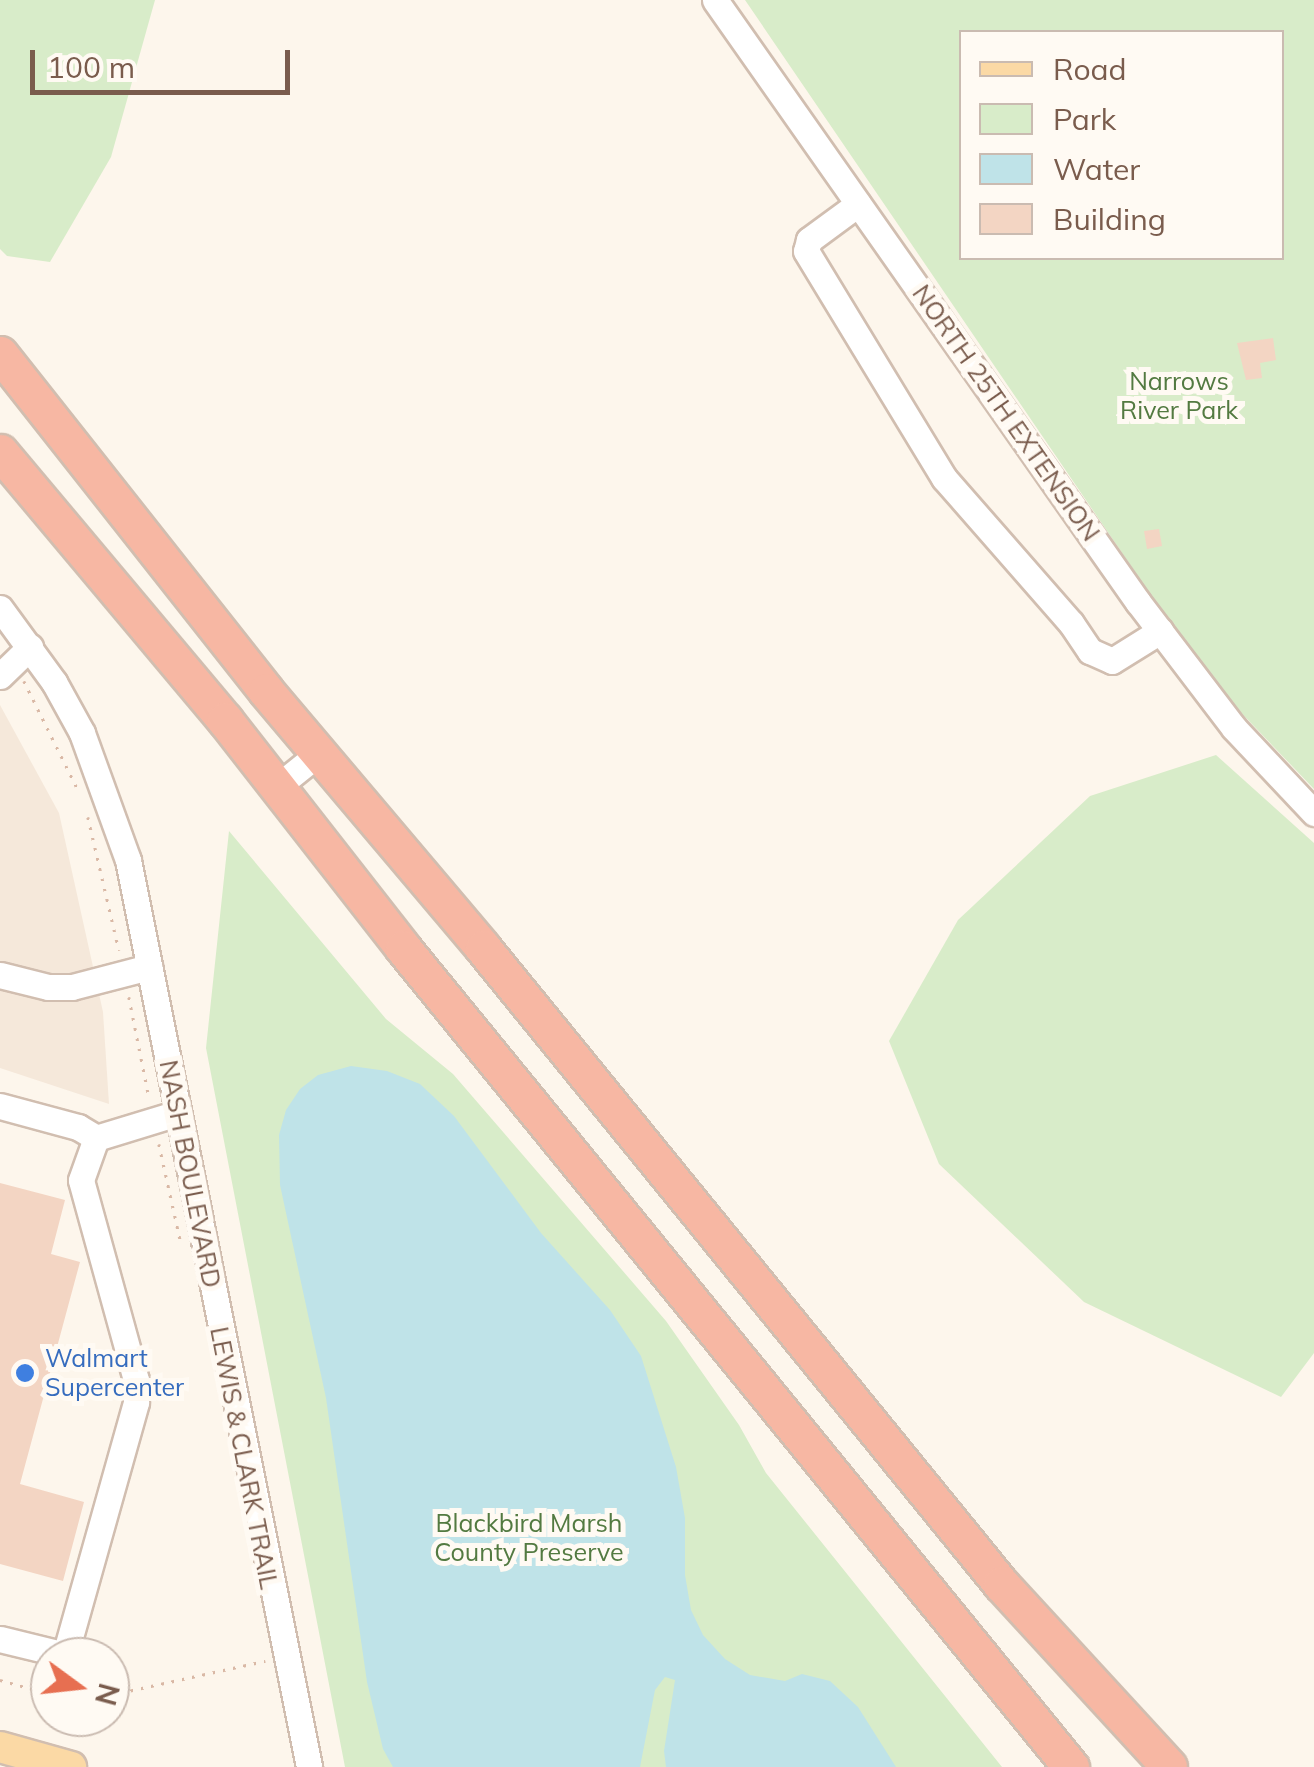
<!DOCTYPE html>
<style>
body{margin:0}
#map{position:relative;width:1314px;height:1767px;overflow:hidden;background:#fdf6ec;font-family:Mulish,sans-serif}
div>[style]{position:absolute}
.residential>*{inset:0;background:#f5e8da}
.green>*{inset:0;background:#d8ecc9}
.water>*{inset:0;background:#bfe3e8}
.building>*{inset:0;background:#f3d5c3}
.path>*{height:2.5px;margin-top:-1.25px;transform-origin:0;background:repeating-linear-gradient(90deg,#d9b8a5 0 2.5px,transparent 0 10.5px)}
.roads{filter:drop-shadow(2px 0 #d1beb0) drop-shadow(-2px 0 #d1beb0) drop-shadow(0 2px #d1beb0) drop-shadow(0 -2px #d1beb0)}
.minor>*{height:25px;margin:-12.5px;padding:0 12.5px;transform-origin:12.5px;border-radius:12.5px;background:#fff}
.major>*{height:30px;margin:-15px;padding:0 15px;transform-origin:15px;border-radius:15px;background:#fbd9a5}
.highway>*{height:35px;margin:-17.5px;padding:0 17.5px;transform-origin:17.5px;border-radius:17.5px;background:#f7b7a3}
.dots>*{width:28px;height:28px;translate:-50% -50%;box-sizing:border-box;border:5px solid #fffaf3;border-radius:50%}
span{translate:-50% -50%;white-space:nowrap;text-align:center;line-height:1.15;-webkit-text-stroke:10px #fffaf3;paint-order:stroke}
.park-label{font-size:25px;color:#537a41}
.street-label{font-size:25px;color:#7a5c4d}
.shop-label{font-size:25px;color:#366cbe}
.left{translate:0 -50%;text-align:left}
.legend{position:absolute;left:959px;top:30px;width:325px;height:230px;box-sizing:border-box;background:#fffaf3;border:2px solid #cabbb1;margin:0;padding:12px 18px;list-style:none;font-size:30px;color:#7a5c4d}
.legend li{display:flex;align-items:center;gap:20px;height:50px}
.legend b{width:50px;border:2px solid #cabbb1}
.north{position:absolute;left:30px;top:1637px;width:100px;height:100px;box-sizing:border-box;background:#fffaf3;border:2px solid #cabbb1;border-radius:50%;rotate:105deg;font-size:28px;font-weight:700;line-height:40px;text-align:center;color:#7a5c4d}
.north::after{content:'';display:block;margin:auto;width:35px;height:45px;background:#e76f51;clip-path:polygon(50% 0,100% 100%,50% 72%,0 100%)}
.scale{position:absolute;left:30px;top:50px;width:260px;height:45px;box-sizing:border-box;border:5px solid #7a5c4d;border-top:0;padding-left:12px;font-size:30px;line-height:35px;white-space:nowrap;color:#7a5c4d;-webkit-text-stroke:8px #fffaf3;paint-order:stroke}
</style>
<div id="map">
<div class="residential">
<i style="clip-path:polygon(0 705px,59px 813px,103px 1012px,109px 1104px,0 1068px)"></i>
</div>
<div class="green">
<i style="clip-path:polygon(0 0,155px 0,111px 157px,50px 262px,7px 256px,0 249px)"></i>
<i style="clip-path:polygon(evenodd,745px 0,1314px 0,1314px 789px,1228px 699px,1180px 638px,745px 0,962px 32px,1282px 32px,1282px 258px,962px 258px,962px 32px)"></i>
<i style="clip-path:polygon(1216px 755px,1314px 843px,1314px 1353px,1281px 1397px,1084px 1302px,939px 1164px,889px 1041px,958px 920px,1090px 796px)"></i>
<i style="clip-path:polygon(229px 831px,386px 1019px,453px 1074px,666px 1321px,739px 1425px,766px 1473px,1002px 1767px,345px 1767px,206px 1048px)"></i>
</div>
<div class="water">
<i style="clip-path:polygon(351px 1066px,387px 1071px,420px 1084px,454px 1116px,541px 1233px,610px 1310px,641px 1356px,676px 1467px,685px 1518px,685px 1575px,691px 1610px,703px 1635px,725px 1659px,750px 1675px,785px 1681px,802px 1674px,830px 1681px,858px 1707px,896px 1767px,666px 1767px,664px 1751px,675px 1680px,665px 1677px,655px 1690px,640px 1767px,393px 1767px,383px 1749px,367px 1682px,326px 1398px,280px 1185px,279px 1135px,286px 1110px,300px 1089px,318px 1075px)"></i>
</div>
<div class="building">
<i style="clip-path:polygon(1273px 338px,1276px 360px,1260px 363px,1262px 378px,1246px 380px,1237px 343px)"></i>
<i style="clip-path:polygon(1159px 529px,1162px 546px,1147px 549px,1144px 531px)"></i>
<i style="clip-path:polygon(0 1183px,65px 1200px,51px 1254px,80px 1262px,20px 1484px,84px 1502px,63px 1581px,0 1564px)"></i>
</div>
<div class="path">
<i style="left:24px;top:681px;width:122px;rotate:63.6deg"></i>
<i style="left:88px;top:817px;width:137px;rotate:76.9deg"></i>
<i style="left:129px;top:997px;width:102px;rotate:78.7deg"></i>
<i style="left:159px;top:1144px;width:101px;rotate:77.5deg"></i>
<i style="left:0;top:1680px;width:52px;rotate:15.6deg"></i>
<i style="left:110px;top:1695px;width:159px;rotate:-12.4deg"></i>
</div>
<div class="roads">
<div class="minor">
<i style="left:715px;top:0;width:736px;rotate:54.91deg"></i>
<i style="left:1138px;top:602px;width:158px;rotate:52.7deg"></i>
<i style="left:1234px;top:728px;width:117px;rotate:46.7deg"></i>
<i style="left:858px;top:204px;width:61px;rotate:143.7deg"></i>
<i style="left:809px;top:240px;width:11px;rotate:105deg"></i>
<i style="left:806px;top:251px;width:266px;rotate:58.7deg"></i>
<i style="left:944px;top:478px;width:193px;rotate:48.8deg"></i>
<i style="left:1071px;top:623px;width:34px;rotate:56deg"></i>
<i style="left:1090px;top:651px;width:24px;rotate:24deg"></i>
<i style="left:1112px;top:661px;width:57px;rotate:-32deg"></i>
<i style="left:0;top:608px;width:92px;rotate:53.9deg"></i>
<i style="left:54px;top:682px;width:58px;rotate:61.2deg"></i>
<i style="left:82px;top:733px;width:135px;rotate:70.1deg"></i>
<i style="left:128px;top:860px;width:925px;rotate:78.71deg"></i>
<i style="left:0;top:676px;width:42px;rotate:-44deg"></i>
<i style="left:278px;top:786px;width:51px;rotate:-38.7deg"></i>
<i style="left:0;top:975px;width:49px;rotate:14deg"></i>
<i style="left:48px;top:987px;width:24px"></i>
<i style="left:72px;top:987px;width:80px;rotate:-14.6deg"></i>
<i style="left:0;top:1106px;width:81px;rotate:15.1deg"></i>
<i style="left:78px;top:1127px;width:21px;rotate:31deg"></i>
<i style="left:96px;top:1138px;width:86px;rotate:-17deg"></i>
<i style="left:0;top:1639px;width:67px;rotate:13.8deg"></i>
<i style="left:65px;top:1655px;width:263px;rotate:-74.3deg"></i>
<i style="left:136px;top:1402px;width:22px;rotate:-90deg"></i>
<i style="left:136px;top:1380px;width:207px;rotate:-105.4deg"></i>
<i style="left:81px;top:1180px;width:45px;rotate:-70.3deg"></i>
</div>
<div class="major">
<i style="left:0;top:1747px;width:74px;rotate:15.7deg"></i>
</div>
<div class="highway">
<i style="left:0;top:354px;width:429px;rotate:51.7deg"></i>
<i style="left:266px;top:691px;width:336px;rotate:49.8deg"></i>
<i style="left:483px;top:948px;width:820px;rotate:50.84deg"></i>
<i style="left:1001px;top:1584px;width:248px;rotate:47.4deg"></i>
<i style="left:0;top:452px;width:350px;rotate:50deg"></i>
<i style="left:225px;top:720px;width:289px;rotate:52deg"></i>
<i style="left:403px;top:948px;width:1057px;rotate:50.8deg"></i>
</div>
</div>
<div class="dots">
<i style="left:25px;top:1373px;background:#3f7fe0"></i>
</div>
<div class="park-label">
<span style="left:1179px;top:396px">Narrows<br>River Park</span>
<span style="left:529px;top:1538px">Blackbird Marsh<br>County Preserve</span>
</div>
<div class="street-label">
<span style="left:1006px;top:413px;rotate:55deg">NORTH 25TH EXTENSION</span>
<span style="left:190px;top:1174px;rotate:79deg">NASH BOULEVARD</span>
<span style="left:244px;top:1458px;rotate:79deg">LEWIS &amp; CLARK TRAIL</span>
</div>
<div class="shop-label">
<span class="left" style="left:45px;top:1373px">Walmart<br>Supercenter</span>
</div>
<ul class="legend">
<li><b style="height:12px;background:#fbd9a5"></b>Road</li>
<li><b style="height:28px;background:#d8ecc9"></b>Park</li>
<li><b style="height:28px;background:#bfe3e8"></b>Water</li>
<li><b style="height:28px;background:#f3d5c3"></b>Building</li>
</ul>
<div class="north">N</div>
<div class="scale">100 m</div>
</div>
